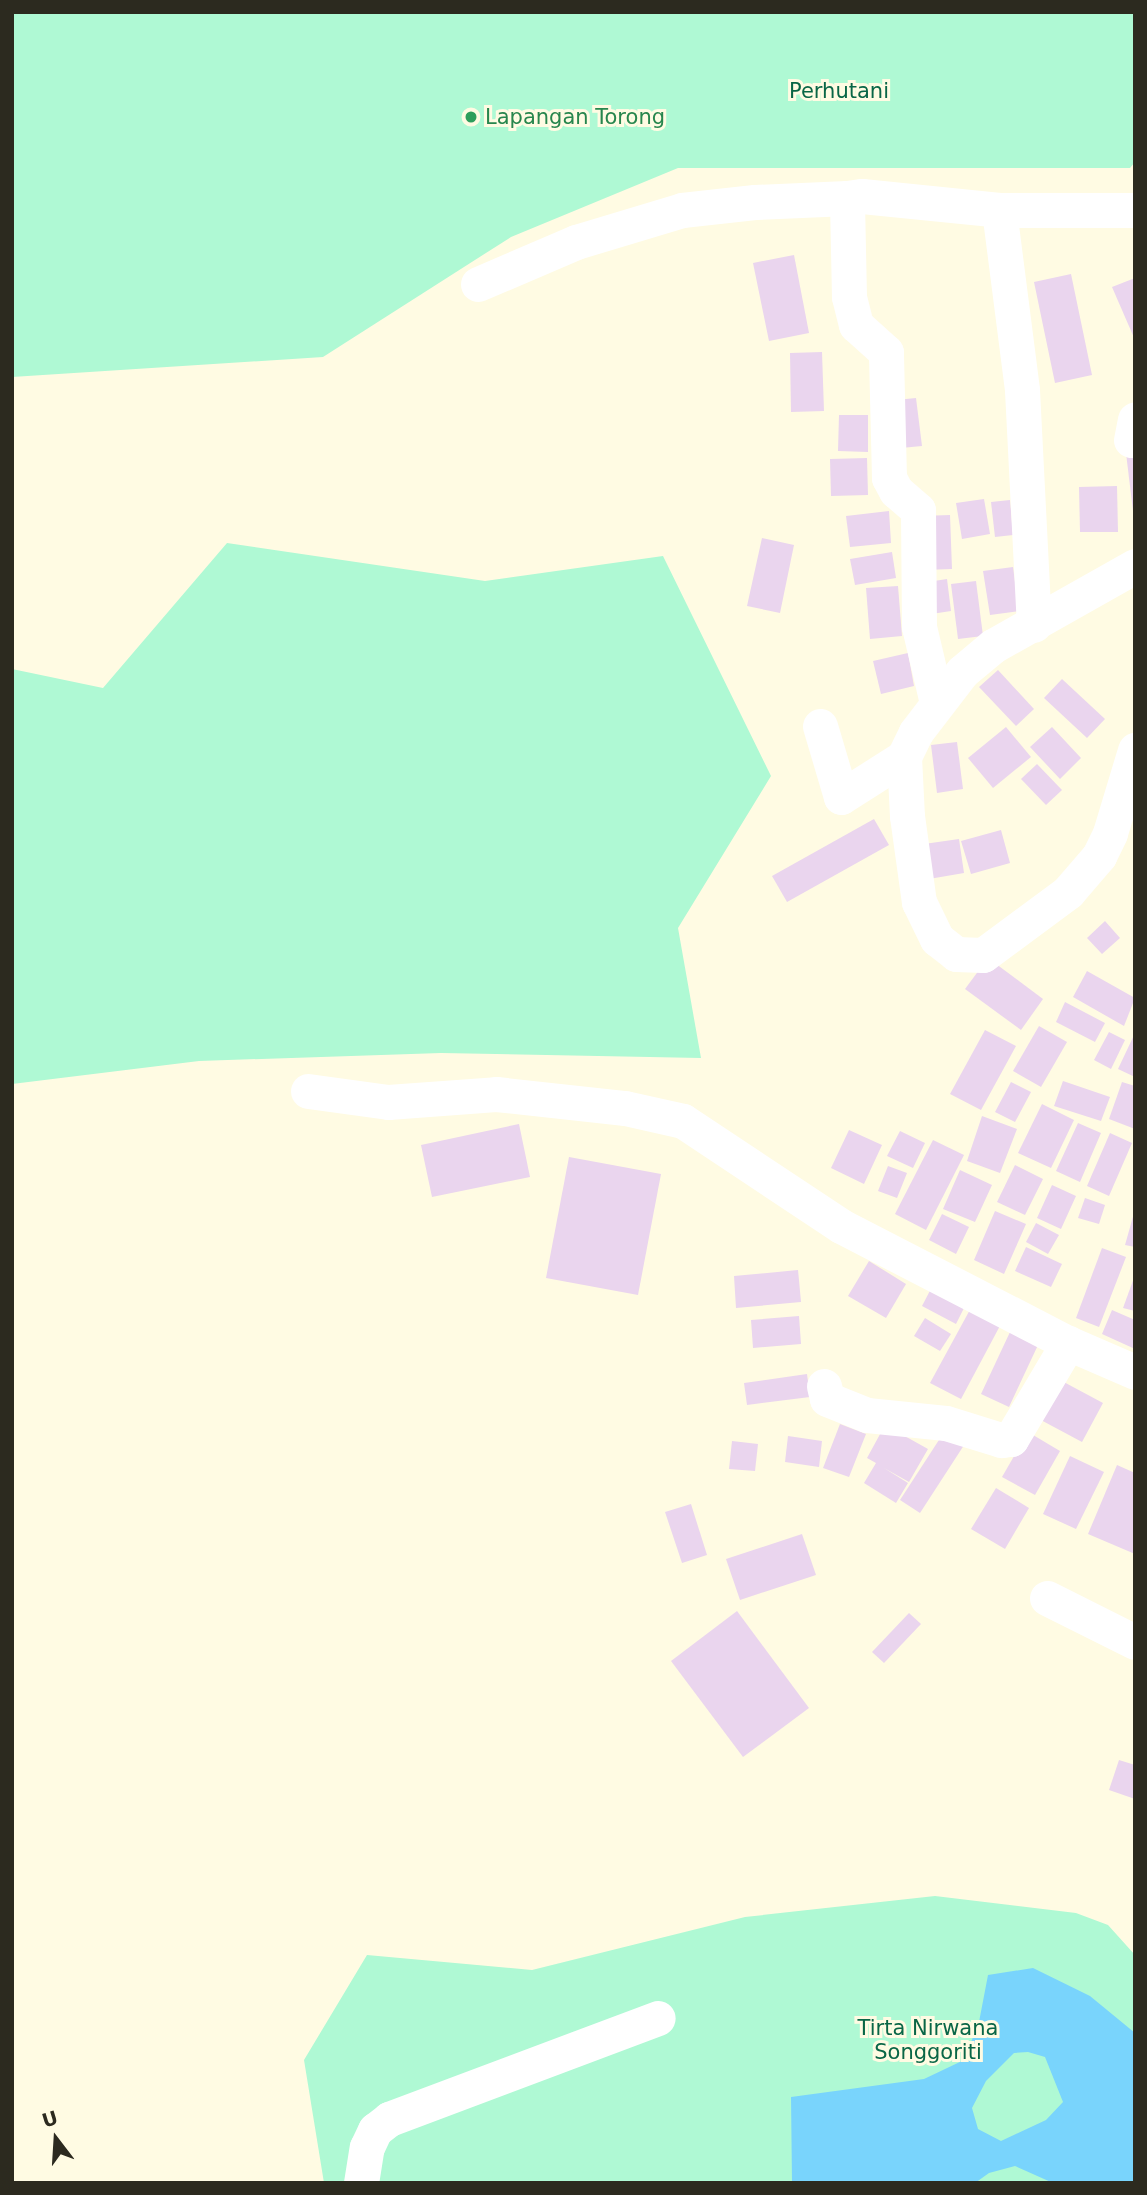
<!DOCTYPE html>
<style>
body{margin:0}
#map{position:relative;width:1147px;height:2195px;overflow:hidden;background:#fffbe3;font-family:"DejaVu Sans",sans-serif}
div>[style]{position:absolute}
.green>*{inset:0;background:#aff9d4}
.water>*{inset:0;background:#79d4fc}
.building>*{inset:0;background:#ead5ee}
.minor>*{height:35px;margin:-17.5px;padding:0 17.5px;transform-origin:17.5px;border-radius:17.5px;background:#fff}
.dots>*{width:19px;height:19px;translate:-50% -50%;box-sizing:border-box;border:4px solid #fffbe3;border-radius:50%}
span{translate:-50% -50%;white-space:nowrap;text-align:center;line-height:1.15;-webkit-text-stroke:6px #fffbe3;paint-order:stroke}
.park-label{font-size:21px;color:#096646}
.leisure-label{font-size:21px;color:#27864d}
.left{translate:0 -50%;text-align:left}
.frame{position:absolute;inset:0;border:14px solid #2c2a1f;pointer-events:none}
.north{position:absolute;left:21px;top:2104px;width:70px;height:70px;-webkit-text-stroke:5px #fffbe3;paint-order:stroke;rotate:343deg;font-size:19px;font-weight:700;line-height:28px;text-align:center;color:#2c2a1f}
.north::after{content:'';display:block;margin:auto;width:24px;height:32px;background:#2c2a1f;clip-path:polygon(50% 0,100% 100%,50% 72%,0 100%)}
</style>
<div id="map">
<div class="green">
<i style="clip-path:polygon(12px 12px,1135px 12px,1135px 162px,1130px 168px,678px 168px,511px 237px,323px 357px,12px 377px)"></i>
<i style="clip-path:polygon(227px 543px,485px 581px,663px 556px,771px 776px,678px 928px,701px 1058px,441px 1053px,199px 1061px,12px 1084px,12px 669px,103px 688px)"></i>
<i style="clip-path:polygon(935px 1896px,1076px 1913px,1108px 1925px,1135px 1955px,1135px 2183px,324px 2183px,304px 2060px,367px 1955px,532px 1970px,745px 1917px)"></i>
</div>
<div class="water">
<i style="clip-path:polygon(evenodd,1033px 1968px,1090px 1996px,1135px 2033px,1135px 2183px,1053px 2183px,1015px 2166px,989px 2173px,975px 2183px,792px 2183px,791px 2097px,924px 2079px,964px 2060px,979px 2022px,988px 1975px,1033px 1968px,1028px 2052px,1045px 2057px,1063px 2102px,1046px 2120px,1001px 2141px,978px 2129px,972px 2108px,986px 2081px,1014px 2053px,1028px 2052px)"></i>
</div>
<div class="building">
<i style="clip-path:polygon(794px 255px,809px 333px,769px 341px,753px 263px)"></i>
<i style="clip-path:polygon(1071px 274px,1092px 375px,1055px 383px,1034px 282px)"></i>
<i style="clip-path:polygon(1135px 278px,1135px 340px,1112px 287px)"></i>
<i style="clip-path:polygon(822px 352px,824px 411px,791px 412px,790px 353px)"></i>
<i style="clip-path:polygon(916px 398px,922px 446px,901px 448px,896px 400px)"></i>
<i style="clip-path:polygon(839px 415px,868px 415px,868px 452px,838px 451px)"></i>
<i style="clip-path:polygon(1135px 452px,1135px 511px,1133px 511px,1126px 453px)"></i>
<i style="clip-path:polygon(867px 458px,868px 495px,831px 496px,830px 459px)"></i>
<i style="clip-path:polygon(1117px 486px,1118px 532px,1080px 532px,1079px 487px)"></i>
<i style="clip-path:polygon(984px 499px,990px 534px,962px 539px,956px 503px)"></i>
<i style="clip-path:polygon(1010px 500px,1013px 535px,995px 537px,991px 502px)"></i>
<i style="clip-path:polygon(889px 511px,891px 543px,850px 547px,846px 516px)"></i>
<i style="clip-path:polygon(950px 515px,952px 569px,924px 570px,921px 516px)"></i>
<i style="clip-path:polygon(762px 538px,794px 545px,780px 613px,747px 606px)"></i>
<i style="clip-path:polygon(892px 552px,896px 578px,855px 585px,850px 559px)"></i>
<i style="clip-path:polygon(1013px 567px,1019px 611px,990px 615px,983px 571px)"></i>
<i style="clip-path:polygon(947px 579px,951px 611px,925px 615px,921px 583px)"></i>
<i style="clip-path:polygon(976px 581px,983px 636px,958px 639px,951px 584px)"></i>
<i style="clip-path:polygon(898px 586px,902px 636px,870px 639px,866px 588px)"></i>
<i style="clip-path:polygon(908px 653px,914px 686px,881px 694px,873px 661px)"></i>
<i style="clip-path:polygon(998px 670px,1034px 709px,1016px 726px,979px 687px)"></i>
<i style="clip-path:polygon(1062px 679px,1105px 719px,1087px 738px,1044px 698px)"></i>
<i style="clip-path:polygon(1006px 727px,1031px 757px,993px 788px,968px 758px)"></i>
<i style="clip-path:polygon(1052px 727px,1081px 758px,1060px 779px,1030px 747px)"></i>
<i style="clip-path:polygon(957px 742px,963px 789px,937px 793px,931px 745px)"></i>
<i style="clip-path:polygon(1037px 764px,1062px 790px,1046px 805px,1021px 779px)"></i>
<i style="clip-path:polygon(874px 819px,889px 845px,787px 902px,772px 876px)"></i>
<i style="clip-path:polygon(1001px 830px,1010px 863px,971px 874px,961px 841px)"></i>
<i style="clip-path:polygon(959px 839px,964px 873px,929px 879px,924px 844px)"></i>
<i style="clip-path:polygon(1105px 921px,1120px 938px,1102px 954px,1087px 938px)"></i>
<i style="clip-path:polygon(988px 958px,1043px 999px,1021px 1030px,965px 989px)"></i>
<i style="clip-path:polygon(1087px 971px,1135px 998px,1124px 1026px,1073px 997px)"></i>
<i style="clip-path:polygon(1065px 1002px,1105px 1023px,1095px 1042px,1056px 1022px)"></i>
<i style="clip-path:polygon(1039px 1026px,1067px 1042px,1041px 1087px,1013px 1071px)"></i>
<i style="clip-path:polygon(985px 1030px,1016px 1046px,981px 1110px,950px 1094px)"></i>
<i style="clip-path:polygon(1109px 1032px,1125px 1040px,1111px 1069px,1094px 1060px)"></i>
<i style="clip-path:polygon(1135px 1033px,1135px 1077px,1118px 1069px)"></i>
<i style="clip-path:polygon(1063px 1081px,1110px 1097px,1101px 1121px,1054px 1106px)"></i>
<i style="clip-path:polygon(1011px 1082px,1031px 1092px,1015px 1122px,995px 1112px)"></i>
<i style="clip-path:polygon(1122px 1082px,1135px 1086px,1135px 1129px,1109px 1119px)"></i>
<i style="clip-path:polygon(1042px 1104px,1074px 1120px,1051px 1168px,1018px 1153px)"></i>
<i style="clip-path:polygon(982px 1116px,1017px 1129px,1000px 1173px,967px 1161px)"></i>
<i style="clip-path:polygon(1078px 1123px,1101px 1133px,1080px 1182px,1056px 1171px)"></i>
<i style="clip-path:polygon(519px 1124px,530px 1177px,432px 1197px,421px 1145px)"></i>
<i style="clip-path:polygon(849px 1130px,882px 1145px,864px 1184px,831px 1168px)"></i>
<i style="clip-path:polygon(900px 1131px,925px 1143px,913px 1168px,887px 1156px)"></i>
<i style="clip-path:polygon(1110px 1133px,1132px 1143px,1109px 1196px,1087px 1186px)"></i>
<i style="clip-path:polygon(933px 1140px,964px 1155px,926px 1230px,895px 1214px)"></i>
<i style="clip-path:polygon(569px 1157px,661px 1174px,638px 1295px,546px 1278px)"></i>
<i style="clip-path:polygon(1015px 1165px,1043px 1179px,1025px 1215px,997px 1202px)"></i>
<i style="clip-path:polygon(888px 1166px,907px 1173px,897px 1198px,878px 1191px)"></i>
<i style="clip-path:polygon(960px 1170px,992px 1185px,975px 1222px,943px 1209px)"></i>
<i style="clip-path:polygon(1052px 1185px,1076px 1196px,1061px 1229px,1037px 1218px)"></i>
<i style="clip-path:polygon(1085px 1198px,1105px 1205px,1099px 1224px,1078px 1218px)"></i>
<i style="clip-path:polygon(995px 1211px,1026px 1224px,1004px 1274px,974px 1260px)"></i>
<i style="clip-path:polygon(1134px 1213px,1135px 1213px,1135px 1247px,1125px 1245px)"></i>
<i style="clip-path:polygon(942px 1214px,969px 1227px,956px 1254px,929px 1240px)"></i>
<i style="clip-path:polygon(1036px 1223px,1059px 1235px,1048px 1254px,1026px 1242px)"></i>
<i style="clip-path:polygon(1026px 1247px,1062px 1264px,1051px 1287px,1015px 1271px)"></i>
<i style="clip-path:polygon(1102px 1248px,1126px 1257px,1099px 1327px,1076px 1318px)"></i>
<i style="clip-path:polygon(869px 1261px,906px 1284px,886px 1318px,848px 1296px)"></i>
<i style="clip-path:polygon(798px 1270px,801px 1302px,736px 1308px,734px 1276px)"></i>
<i style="clip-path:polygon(1135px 1275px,1135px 1311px,1123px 1308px)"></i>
<i style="clip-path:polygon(935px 1281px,969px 1298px,956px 1324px,922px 1306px)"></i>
<i style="clip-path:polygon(972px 1306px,1002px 1322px,961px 1399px,930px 1383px)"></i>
<i style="clip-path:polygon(1112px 1310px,1135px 1320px,1135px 1349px,1102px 1334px)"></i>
<i style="clip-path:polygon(799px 1316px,801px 1344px,753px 1348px,751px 1320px)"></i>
<i style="clip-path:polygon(925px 1318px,951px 1334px,940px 1351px,914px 1336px)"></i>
<i style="clip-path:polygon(1010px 1332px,1038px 1345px,1009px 1407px,981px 1394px)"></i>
<i style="clip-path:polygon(807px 1374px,810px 1397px,747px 1405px,744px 1383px)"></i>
<i style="clip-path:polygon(1060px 1380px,1103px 1403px,1082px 1442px,1039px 1419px)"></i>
<i style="clip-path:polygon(840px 1424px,866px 1434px,849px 1477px,823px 1468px)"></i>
<i style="clip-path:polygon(885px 1425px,928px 1449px,909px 1482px,884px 1468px,908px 1483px,896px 1503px,864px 1483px,876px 1463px,867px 1458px)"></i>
<i style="clip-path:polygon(948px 1426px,968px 1439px,920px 1513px,900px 1500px)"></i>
<i style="clip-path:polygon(1028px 1432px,1060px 1451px,1035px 1495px,1002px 1477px)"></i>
<i style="clip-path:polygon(788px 1436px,822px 1441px,819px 1467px,785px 1462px)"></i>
<i style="clip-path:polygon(732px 1441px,758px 1444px,755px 1471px,729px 1469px)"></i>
<i style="clip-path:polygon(1070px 1456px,1104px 1472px,1076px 1529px,1043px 1514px)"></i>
<i style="clip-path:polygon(1117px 1465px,1135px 1473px,1135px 1554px,1088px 1534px)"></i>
<i style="clip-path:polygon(996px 1488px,1029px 1508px,1005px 1549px,971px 1529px)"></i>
<i style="clip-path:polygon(691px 1504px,707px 1555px,682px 1563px,665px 1512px)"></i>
<i style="clip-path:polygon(802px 1534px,816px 1575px,740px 1600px,726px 1559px)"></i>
<i style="clip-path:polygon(737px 1611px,809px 1708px,743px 1757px,671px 1661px)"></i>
<i style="clip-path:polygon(909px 1613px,921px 1624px,884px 1663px,872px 1652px)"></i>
<i style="clip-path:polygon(1119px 1760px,1135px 1765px,1135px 1799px,1109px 1790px)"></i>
</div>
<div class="minor">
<i style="left:999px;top:210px;width:181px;rotate:82.7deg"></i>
<i style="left:1022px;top:390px;width:235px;rotate:87.1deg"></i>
<i style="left:478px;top:284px;width:107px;rotate:-23.2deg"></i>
<i style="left:576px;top:242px;width:111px;rotate:-16.8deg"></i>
<i style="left:682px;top:210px;width:73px;rotate:-6.3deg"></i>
<i style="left:755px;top:202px;width:92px;rotate:-2.5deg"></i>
<i style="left:1131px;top:440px;width:21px;rotate:-79deg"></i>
<i style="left:1135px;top:566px;width:163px;rotate:150.6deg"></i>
<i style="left:993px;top:646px;width:40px;rotate:140deg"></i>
<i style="left:962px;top:672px;width:76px;rotate:127.5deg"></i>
<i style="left:916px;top:732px;width:28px;rotate:116deg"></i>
<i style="left:904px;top:757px;width:59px;rotate:87.1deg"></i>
<i style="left:907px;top:816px;width:87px;rotate:82.1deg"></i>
<i style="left:919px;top:902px;width:41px;rotate:64.1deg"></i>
<i style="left:937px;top:939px;width:24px;rotate:38deg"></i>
<i style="left:956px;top:954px;width:27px;rotate:2deg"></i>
<i style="left:983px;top:955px;width:106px;rotate:-36.5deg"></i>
<i style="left:1068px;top:892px;width:48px;rotate:-49.3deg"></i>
<i style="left:1099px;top:856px;width:25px;rotate:-64deg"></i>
<i style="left:1110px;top:833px;width:87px;rotate:-73.2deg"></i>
<i style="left:937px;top:703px;width:78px;rotate:-103.3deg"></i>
<i style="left:919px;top:627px;width:117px;rotate:-90.5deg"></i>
<i style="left:918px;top:510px;width:29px;rotate:-139deg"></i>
<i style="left:896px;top:491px;width:15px;rotate:-118deg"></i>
<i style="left:889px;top:478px;width:126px;rotate:-91.4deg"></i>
<i style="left:886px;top:352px;width:40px;rotate:-138deg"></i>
<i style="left:856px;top:325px;width:29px;rotate:-104deg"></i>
<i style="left:849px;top:297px;width:99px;rotate:-91.2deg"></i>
<i style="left:847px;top:198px;width:15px;rotate:-8deg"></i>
<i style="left:862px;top:196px;width:138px;rotate:5.8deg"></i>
<i style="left:999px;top:210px;width:136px"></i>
<i style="left:820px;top:726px;width:74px;rotate:73.5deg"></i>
<i style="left:841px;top:797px;width:75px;rotate:-32.4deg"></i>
<i style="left:308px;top:1091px;width:81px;rotate:7.8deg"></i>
<i style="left:388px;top:1102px;width:108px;rotate:-4.2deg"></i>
<i style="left:496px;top:1094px;width:130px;rotate:6.2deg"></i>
<i style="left:625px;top:1108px;width:59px;rotate:12.6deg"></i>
<i style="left:683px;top:1121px;width:190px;rotate:33.6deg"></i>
<i style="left:841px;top:1226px;width:255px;rotate:27.3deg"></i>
<i style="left:1068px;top:1343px;width:73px;rotate:23.4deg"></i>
<i style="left:824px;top:1386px;width:13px;rotate:77deg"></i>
<i style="left:827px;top:1399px;width:43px;rotate:21.8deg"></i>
<i style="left:867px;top:1415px;width:79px;rotate:5.8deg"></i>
<i style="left:946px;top:1423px;width:58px;rotate:17.2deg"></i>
<i style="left:1001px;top:1440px;width:10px;rotate:-6deg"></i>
<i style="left:1011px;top:1439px;width:112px;rotate:-59.3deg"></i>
<i style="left:1047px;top:1598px;width:98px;rotate:26.6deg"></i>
<i style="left:361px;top:2183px;width:36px;rotate:-81deg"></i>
<i style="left:367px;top:2147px;width:19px;rotate:-65deg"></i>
<i style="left:375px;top:2130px;width:18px;rotate:-38deg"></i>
<i style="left:389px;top:2119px;width:287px;rotate:-20.6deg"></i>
</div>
<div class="dots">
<i style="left:471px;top:117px;background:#2e9e5b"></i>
</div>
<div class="park-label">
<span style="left:839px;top:91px">Perhutani</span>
<span style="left:928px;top:2040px">Tirta Nirwana<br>Songgoriti</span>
</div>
<div class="leisure-label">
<span class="left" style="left:485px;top:117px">Lapangan Torong</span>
</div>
<div class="frame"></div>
<div class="north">U</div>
</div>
